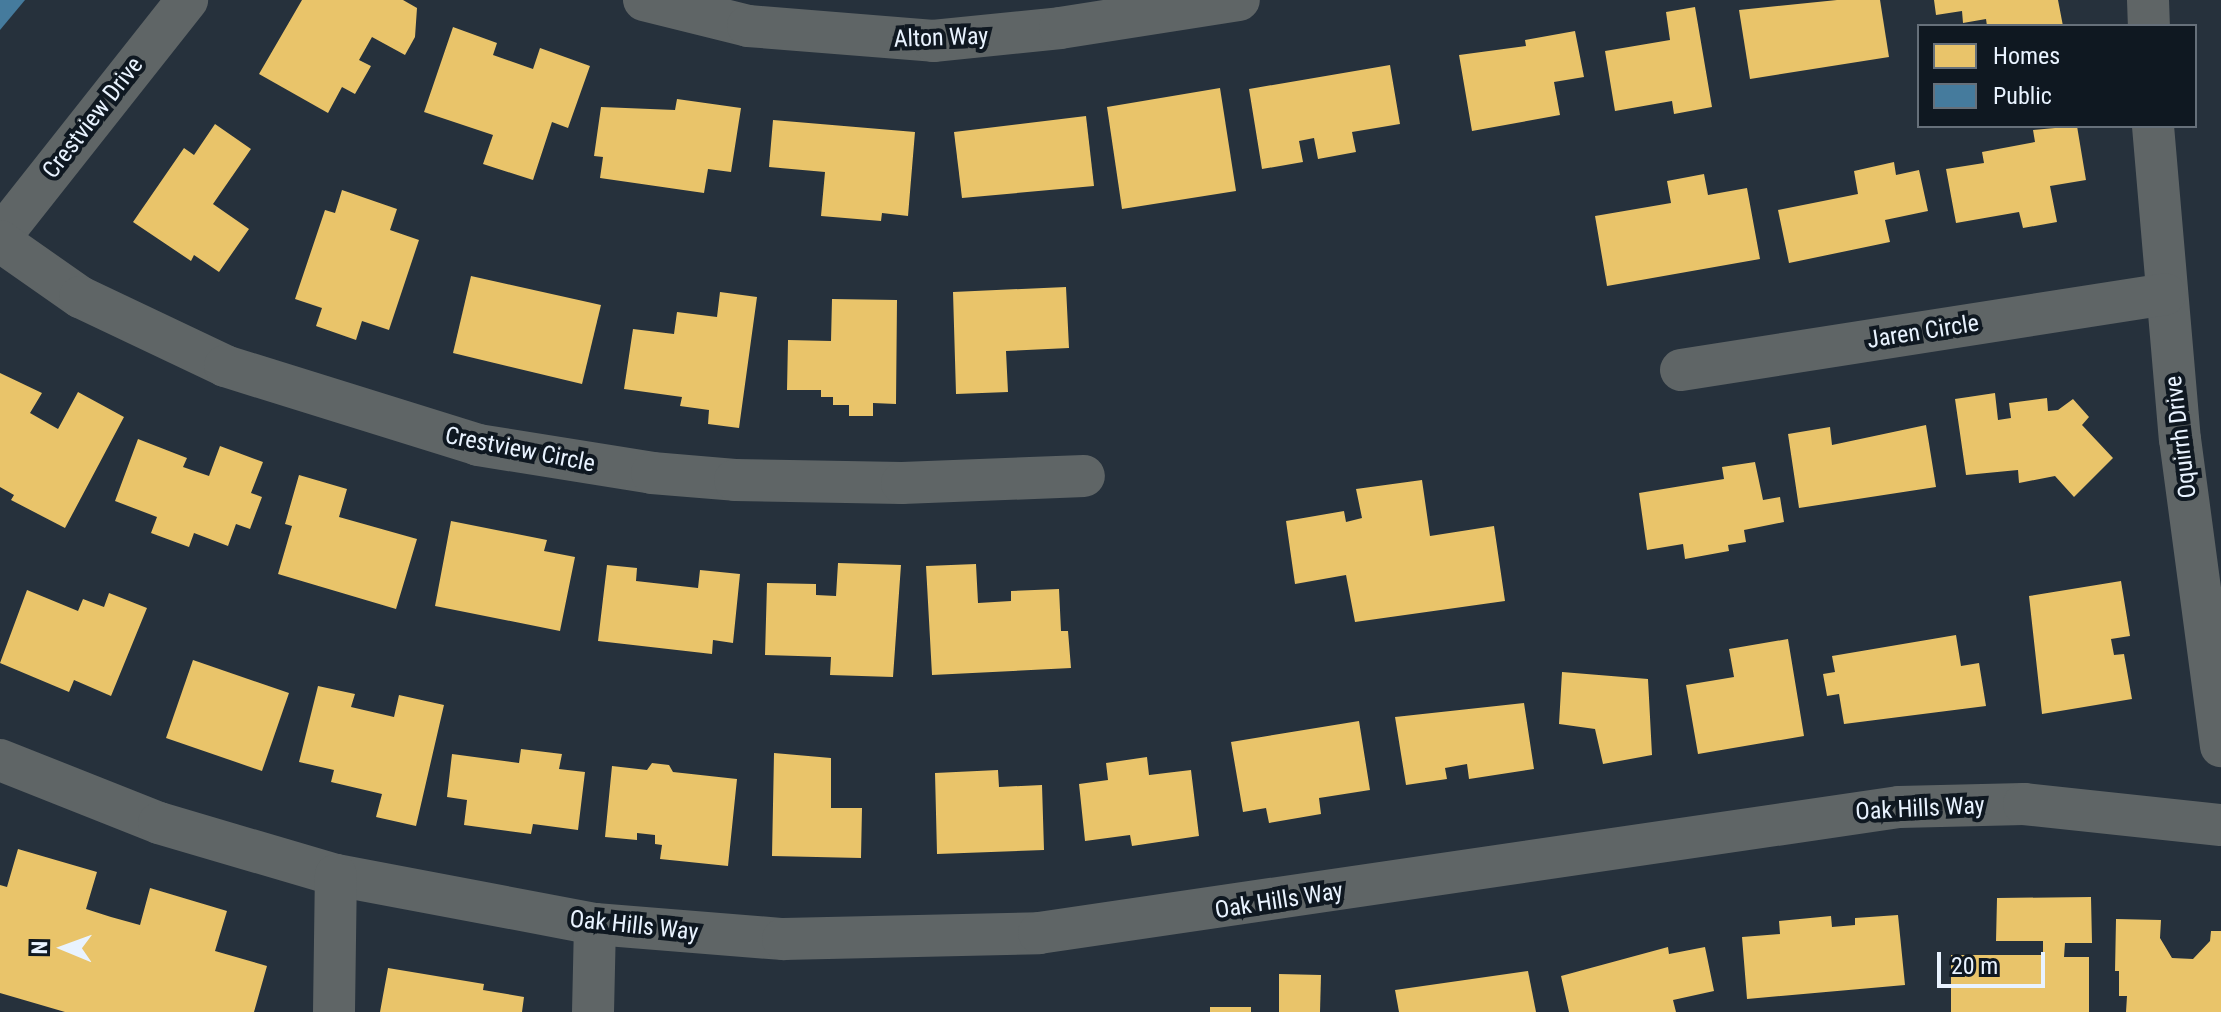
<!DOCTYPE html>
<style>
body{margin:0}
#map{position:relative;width:2221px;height:1012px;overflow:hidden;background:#26313c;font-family:"Roboto Condensed",sans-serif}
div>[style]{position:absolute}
.homes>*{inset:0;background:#e9c46a}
.public>*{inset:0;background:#457b9d}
.street>*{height:42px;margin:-21px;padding:0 21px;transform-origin:21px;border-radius:21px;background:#5f6566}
span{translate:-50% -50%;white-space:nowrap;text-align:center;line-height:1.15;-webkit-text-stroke:8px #0f1821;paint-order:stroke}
.street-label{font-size:24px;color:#e9f3ff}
.legend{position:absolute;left:1917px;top:24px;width:280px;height:104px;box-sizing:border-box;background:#0f1821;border:2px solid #66707a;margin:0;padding:10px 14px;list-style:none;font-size:24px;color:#e9f3ff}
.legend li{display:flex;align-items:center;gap:16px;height:40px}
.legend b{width:40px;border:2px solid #66707a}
.north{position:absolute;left:24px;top:908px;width:80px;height:80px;-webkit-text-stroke:6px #0f1821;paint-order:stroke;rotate:271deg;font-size:22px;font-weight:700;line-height:32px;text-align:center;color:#e9f3ff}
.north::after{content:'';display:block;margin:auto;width:28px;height:36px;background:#e9f3ff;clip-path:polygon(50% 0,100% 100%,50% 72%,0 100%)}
.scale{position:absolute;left:1937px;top:952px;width:108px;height:36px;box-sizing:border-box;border:4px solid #e9f3ff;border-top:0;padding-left:10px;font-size:24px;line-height:28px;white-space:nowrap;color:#e9f3ff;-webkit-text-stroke:6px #0f1821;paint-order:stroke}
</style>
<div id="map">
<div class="homes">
<i style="clip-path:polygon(302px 0,403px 0,417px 8px,415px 37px,405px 55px,372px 37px,359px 60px,371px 66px,355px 94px,342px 87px,328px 113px,259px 74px)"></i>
<i style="clip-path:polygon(1837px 0,1880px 0,1889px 57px,1750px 79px,1739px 10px)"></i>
<i style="clip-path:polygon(1934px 0,2058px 0,2063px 26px,1987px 26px,1986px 19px,1963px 23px,1962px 11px,1936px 15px)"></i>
<i style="clip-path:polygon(1695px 7px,1712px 107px,1674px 114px,1672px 101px,1615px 111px,1605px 51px,1670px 40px,1666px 12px)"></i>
<i style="clip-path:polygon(453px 27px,497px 43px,493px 55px,533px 69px,540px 48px,590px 66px,568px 128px,552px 122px,533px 180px,483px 164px,493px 135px,424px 112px)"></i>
<i style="clip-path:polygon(1575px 31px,1584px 77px,1554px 82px,1560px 115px,1472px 131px,1459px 55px,1526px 46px,1525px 40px)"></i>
<i style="clip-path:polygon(1390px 65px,1400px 124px,1352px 132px,1356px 152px,1318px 159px,1314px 138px,1299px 141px,1303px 162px,1262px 169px,1249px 89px)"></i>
<i style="clip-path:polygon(1220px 88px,1236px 191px,1122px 209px,1107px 107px)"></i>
<i style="clip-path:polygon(677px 99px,741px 108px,731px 172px,708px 169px,704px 193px,600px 178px,603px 157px,594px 156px,601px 107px,675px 110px)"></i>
<i style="clip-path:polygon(1086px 116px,1094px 186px,962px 198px,954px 132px)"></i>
<i style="clip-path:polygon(773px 120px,915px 132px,908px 216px,882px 213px,881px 221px,821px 216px,825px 172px,769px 167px)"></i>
<i style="clip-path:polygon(215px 124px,251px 149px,213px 204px,249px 229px,219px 272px,194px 255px,191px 261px,133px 222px,184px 148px,194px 155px)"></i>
<i style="clip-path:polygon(2077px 126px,2086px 180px,2050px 186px,2057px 222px,2023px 228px,2019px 212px,1956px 223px,1946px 169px,1984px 163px,1982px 152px,2035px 142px,2033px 130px)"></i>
<i style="clip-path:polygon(1894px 162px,1896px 175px,1919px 170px,1928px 211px,1885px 220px,1890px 242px,1789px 263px,1778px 210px,1858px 194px,1854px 171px)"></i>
<i style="clip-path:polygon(1704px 174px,1708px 195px,1747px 188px,1760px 259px,1607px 286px,1595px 216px,1671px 203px,1667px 181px)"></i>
<i style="clip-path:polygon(342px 190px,397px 209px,390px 230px,419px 240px,389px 330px,362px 321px,356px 340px,316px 326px,322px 308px,295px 299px,325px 210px,335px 213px)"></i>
<i style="clip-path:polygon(471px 276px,601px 305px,582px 384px,453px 353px)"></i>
<i style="clip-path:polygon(1066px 287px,1069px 348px,1006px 351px,1008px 392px,956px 394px,953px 292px)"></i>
<i style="clip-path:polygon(720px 292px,757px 297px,739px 428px,708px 424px,709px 410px,680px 406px,682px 397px,624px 389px,633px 329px,674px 334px,677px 312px,717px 317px)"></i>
<i style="clip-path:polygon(832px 299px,897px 300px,896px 404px,873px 403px,873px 416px,849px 416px,849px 405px,833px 405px,833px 397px,821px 397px,821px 390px,787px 390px,788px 340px,831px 341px)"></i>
<i style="clip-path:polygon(0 373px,42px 393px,30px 413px,58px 429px,78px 392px,124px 417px,65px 528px,11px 500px,14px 495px,0 487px)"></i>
<i style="clip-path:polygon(1995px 393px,1998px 420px,2011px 418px,2009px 403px,2047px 398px,2048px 411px,2058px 410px,2073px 399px,2089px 417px,2082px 425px,2113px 458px,2074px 497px,2055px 476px,2019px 483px,2018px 470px,1966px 475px,1955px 399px)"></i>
<i style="clip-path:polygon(1926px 425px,1936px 487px,1799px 508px,1788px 434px,1830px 427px,1832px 445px)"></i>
<i style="clip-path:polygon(138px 439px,187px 458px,183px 467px,209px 476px,220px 446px,263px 462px,251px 493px,262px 497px,250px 529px,236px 524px,228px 546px,194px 533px,189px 547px,151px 533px,157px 517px,115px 501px)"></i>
<i style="clip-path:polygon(1755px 462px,1763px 500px,1780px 497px,1784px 522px,1744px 530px,1746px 542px,1728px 545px,1729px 551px,1685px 559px,1683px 544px,1647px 550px,1639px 493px,1724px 479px,1722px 467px)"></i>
<i style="clip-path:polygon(299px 475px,347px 489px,339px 517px,417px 539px,396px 609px,278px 574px,292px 526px,285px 524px)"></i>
<i style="clip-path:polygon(1422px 480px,1430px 536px,1494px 526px,1505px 601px,1355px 622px,1346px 575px,1295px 584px,1286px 521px,1344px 511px,1346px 522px,1362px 518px,1356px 489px)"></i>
<i style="clip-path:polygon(451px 521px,547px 540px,544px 551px,575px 557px,560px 631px,435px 606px)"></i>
<i style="clip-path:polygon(838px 563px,901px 565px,893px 677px,830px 675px,831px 657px,765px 655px,767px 583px,816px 584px,816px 595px,836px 596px)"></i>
<i style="clip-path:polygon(976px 564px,978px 603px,1011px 601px,1011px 591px,1059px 589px,1061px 631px,1068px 631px,1071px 668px,932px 675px,926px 566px)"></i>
<i style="clip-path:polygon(607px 565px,637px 568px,636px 581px,698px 588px,700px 570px,740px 574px,733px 643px,713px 640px,712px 654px,598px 641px)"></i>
<i style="clip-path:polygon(2121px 581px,2130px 636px,2111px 639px,2114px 655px,2124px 654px,2132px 699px,2042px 714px,2029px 596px)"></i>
<i style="clip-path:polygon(27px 590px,78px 611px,83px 599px,104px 607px,109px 593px,147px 608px,111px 696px,74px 680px,69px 692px,0 663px)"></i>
<i style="clip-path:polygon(1956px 635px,1961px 666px,1979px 663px,1986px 706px,1844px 724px,1839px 694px,1827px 696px,1823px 674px,1835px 672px,1832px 656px)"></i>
<i style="clip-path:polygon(1788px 639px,1804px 736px,1698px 754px,1686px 685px,1734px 677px,1729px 649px)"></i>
<i style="clip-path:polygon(193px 660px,289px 693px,262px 771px,166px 738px)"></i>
<i style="clip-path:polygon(1562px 672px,1648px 679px,1652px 755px,1603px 764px,1595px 729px,1559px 724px)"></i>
<i style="clip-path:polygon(318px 686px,355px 694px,351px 707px,394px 717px,399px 695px,444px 705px,416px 826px,376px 817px,382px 794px,331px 782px,334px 770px,299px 762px)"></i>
<i style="clip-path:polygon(1524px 703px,1534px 769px,1469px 779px,1467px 764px,1445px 768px,1447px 779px,1406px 785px,1395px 717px)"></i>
<i style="clip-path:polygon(1359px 721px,1370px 790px,1319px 798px,1321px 814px,1269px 823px,1266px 808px,1243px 812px,1231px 742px)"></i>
<i style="clip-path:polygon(521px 749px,562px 754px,559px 769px,585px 772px,578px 830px,533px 824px,531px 834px,464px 825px,467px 800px,447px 797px,452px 754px,519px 763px)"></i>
<i style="clip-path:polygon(774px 753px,831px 758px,831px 808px,862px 808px,861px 858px,772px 856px)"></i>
<i style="clip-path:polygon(1147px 757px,1149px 775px,1191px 770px,1199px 836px,1132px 846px,1130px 835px,1085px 841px,1079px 784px,1108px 780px,1106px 763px)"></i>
<i style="clip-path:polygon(652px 763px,669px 765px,673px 772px,737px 779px,728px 866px,660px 859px,662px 845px,655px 844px,655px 835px,637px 833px,637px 840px,605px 837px,612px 766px,647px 770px)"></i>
<i style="clip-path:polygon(998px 770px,999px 787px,1042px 785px,1044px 850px,937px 854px,935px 773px)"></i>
<i style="clip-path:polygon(18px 849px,97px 872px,86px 909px,111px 917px,140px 925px,150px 888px,227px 911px,215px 951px,267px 966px,254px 1012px,65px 1012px,0 993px,0 885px,7px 887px)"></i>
<i style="clip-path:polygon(2091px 897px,2092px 943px,2065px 943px,2064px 957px,2089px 957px,2089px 1012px,1951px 1012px,1951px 955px,2043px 955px,2043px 941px,1996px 941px,1997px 898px)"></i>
<i style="clip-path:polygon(1898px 915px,1905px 985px,1747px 999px,1742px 937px,1780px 934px,1779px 921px,1831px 916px,1832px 927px,1855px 925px,1855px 918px)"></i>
<i style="clip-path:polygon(2116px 919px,2161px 920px,2160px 938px,2172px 958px,2193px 959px,2210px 941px,2211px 931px,2221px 931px,2221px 1012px,2126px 1012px,2127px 996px,2119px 996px,2119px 971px,2115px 971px)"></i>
<i style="clip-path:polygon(1668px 947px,1669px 954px,1705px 947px,1714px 991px,1673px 1000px,1676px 1012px,1569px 1012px,1561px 976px)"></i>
<i style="clip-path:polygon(388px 968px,484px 984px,483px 990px,524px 997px,522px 1012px,380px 1012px)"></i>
<i style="clip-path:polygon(1528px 971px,1536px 1012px,1399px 1012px,1395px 990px)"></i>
<i style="clip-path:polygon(1279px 974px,1321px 975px,1320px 1012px,1279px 1012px)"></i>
<i style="clip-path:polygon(1210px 1007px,1251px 1007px,1251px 1012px,1210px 1012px)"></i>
</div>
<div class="public">
<i style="clip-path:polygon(0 0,25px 0,0 30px)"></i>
</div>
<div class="street">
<i style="left:644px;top:0;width:107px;rotate:14deg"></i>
<i style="left:748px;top:26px;width:186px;rotate:4.6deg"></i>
<i style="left:933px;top:41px;width:128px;rotate:-5.8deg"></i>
<i style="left:1060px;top:28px;width:181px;rotate:-8.9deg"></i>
<i style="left:2148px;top:0;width:26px;rotate:88deg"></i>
<i style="left:2153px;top:126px;width:314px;rotate:85.1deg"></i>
<i style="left:2180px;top:439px;width:310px;rotate:82.4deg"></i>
<i style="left:0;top:237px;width:302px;rotate:-51.7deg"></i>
<i style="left:0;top:241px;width:98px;rotate:35deg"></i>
<i style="left:80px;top:297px;width:161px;rotate:25.4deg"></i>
<i style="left:225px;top:366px;width:265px;rotate:17.3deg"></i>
<i style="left:478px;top:445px;width:176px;rotate:9.1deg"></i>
<i style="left:652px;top:473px;width:83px;rotate:4.8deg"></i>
<i style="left:735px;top:480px;width:167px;rotate:1deg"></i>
<i style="left:902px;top:483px;width:182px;rotate:-2.2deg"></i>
<i style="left:1681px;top:370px;width:490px;rotate:-8.9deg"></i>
<i style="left:0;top:760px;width:171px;rotate:21.6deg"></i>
<i style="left:159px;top:823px;width:184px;rotate:16.4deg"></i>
<i style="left:336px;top:875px;width:264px;rotate:10.7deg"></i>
<i style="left:595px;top:924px;width:189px;rotate:4.6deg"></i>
<i style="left:783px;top:939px;width:256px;rotate:-1.3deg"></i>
<i style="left:1039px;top:933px;width:869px;rotate:-8.34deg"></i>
<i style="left:1899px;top:807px;width:125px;rotate:-1.4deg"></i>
<i style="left:2024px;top:804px;width:198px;rotate:6.1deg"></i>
<i style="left:334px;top:1012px;width:137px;rotate:-89.2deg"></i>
<i style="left:593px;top:1012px;width:88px;rotate:-88.7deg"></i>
</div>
<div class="street-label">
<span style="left:941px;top:38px;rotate:-2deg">Alton Way</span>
<span style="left:93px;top:118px;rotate:-52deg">Crestview Drive</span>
<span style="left:1923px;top:332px;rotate:-9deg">Jaren Circle</span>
<span style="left:2181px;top:437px;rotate:-97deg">Oquirrh Drive</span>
<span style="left:520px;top:450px;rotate:11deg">Crestview Circle</span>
<span style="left:1920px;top:809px;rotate:-3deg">Oak Hills Way</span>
<span style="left:1279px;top:901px;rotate:-9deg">Oak Hills Way</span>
<span style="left:634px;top:926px;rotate:6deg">Oak Hills Way</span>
</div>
<ul class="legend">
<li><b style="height:22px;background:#e9c46a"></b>Homes</li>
<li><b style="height:22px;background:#457b9d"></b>Public</li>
</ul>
<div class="north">N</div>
<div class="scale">20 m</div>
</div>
